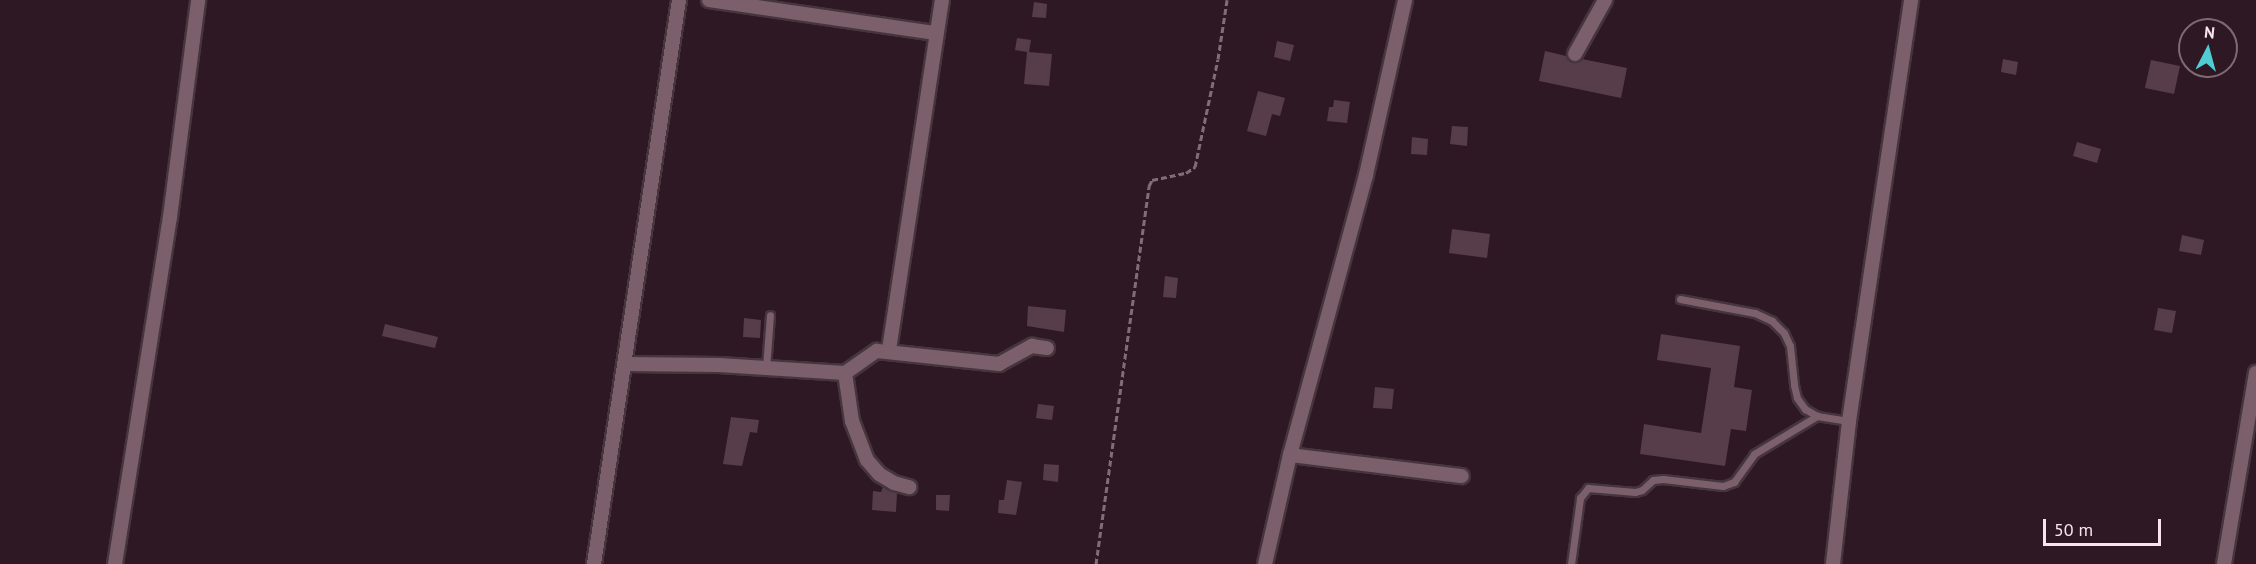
<!DOCTYPE html>
<style>
body{margin:0}
#map{position:relative;width:2256px;height:564px;overflow:hidden;background:#2e1823;font-family:"PT Sans",sans-serif}
div>[style]{position:absolute}
.building>*{inset:0;background:#573d49}
.path>*{height:3px;margin-top:-1.5px;transform-origin:0;background:repeating-linear-gradient(90deg,#816d76 0 6px,transparent 0 9px)}
.roads{filter:drop-shadow(2px 0 #46353d) drop-shadow(-2px 0 #46353d) drop-shadow(0 2px #46353d) drop-shadow(0 -2px #46353d)}
.service>*{height:7px;margin:-3.5px;padding:0 3.5px;transform-origin:3.5px;border-radius:3.5px;background:#7b606c}
.minor>*{height:14px;margin:-7px;padding:0 7px;transform-origin:7px;border-radius:7px;background:#7b606c}
span{translate:-50% -50%;white-space:nowrap;text-align:center;line-height:1.15;-webkit-text-stroke:5px #2e1823;paint-order:stroke}
.north{position:absolute;left:2178px;top:18px;width:60px;height:60px;box-sizing:border-box;background:#2e1823;border:2px solid #7e6a73;border-radius:50%;rotate:6deg;font-size:16px;font-weight:700;line-height:24px;text-align:center;color:#f6e5ec}
.north::after{content:'';display:block;margin:auto;width:21px;height:27px;background:#51ccd3;clip-path:polygon(50% 0,100% 100%,50% 72%,0 100%)}
.scale{position:absolute;left:2043px;top:519px;width:118px;height:27px;box-sizing:border-box;border:3px solid #f6e5ec;border-top:0;padding-left:8px;font-size:18px;line-height:21px;white-space:nowrap;color:#f6e5ec;-webkit-text-stroke:4px #2e1823;paint-order:stroke}
</style>
<div id="map">
<div class="building">
<i style="clip-path:polygon(1034px 2px,1047px 4px,1046px 18px,1032px 17px)"></i>
<i style="clip-path:polygon(1017px 38px,1031px 40px,1029px 52px,1052px 54px,1049px 86px,1024px 84px,1027px 52px,1015px 50px)"></i>
<i style="clip-path:polygon(1277px 41px,1294px 45px,1290px 61px,1274px 57px)"></i>
<i style="clip-path:polygon(1545px 51px,1566px 56px,1575px 63px,1582px 59px,1627px 68px,1621px 98px,1539px 81px)"></i>
<i style="clip-path:polygon(2003px 59px,2018px 62px,2016px 75px,2001px 72px)"></i>
<i style="clip-path:polygon(2151px 60px,2180px 66px,2174px 94px,2145px 88px)"></i>
<i style="clip-path:polygon(1258px 91px,1285px 98px,1280px 116px,1272px 114px,1266px 136px,1247px 131px)"></i>
<i style="clip-path:polygon(1334px 100px,1350px 102px,1347px 123px,1327px 121px,1329px 107px,1333px 107px)"></i>
<i style="clip-path:polygon(1452px 126px,1468px 127px,1467px 146px,1450px 144px)"></i>
<i style="clip-path:polygon(1412px 137px,1428px 139px,1427px 155px,1411px 154px)"></i>
<i style="clip-path:polygon(2077px 142px,2101px 149px,2097px 163px,2073px 156px)"></i>
<i style="clip-path:polygon(1452px 229px,1490px 234px,1487px 258px,1449px 253px)"></i>
<i style="clip-path:polygon(2182px 235px,2204px 240px,2201px 255px,2179px 251px)"></i>
<i style="clip-path:polygon(1165px 276px,1178px 278px,1176px 298px,1163px 297px)"></i>
<i style="clip-path:polygon(1028px 306px,1066px 310px,1064px 332px,1027px 326px)"></i>
<i style="clip-path:polygon(2158px 308px,2176px 311px,2172px 333px,2154px 330px)"></i>
<i style="clip-path:polygon(744px 318px,761px 320px,760px 338px,743px 337px)"></i>
<i style="clip-path:polygon(385px 324px,438px 337px,435px 348px,382px 336px)"></i>
<i style="clip-path:polygon(1661px 334px,1740px 346px,1734px 387px,1752px 390px,1746px 431px,1731px 429px,1725px 466px,1640px 454px,1644px 424px,1701px 433px,1711px 368px,1657px 360px)"></i>
<i style="clip-path:polygon(1375px 387px,1394px 389px,1392px 409px,1373px 408px)"></i>
<i style="clip-path:polygon(1038px 404px,1054px 406px,1052px 420px,1036px 418px)"></i>
<i style="clip-path:polygon(731px 417px,759px 420px,757px 433px,750px 432px,742px 466px,723px 464px)"></i>
<i style="clip-path:polygon(1044px 464px,1059px 465px,1058px 482px,1043px 480px)"></i>
<i style="clip-path:polygon(1007px 480px,1022px 482px,1016px 515px,998px 513px,999px 500px,1004px 500px)"></i>
<i style="clip-path:polygon(883px 487px,897px 493px,896px 512px,872px 510px,873px 491px,881px 492px)"></i>
<i style="clip-path:polygon(936px 495px,950px 495px,949px 511px,936px 510px)"></i>
</div>
<div class="path">
<i style="left:1096px;top:564px;width:382px;rotate:-82deg"></i>
<i style="left:1149px;top:186px;width:7px;rotate:-63deg"></i>
<i style="left:1152px;top:180px;width:35px;rotate:-12deg"></i>
<i style="left:1186px;top:173px;width:11px;rotate:-34deg"></i>
<i style="left:1195px;top:167px;width:110px;rotate:-78deg"></i>
<i style="left:1218px;top:59px;width:60px;rotate:-81.3deg"></i>
</div>
<div class="roads">
<div class="service">
<i style="left:1680px;top:299px;width:76px;rotate:10.6deg"></i>
<i style="left:1755px;top:313px;width:19px;rotate:25deg"></i>
<i style="left:1772px;top:321px;width:17px;rotate:45deg"></i>
<i style="left:1784px;top:333px;width:14px;rotate:65deg"></i>
<i style="left:1790px;top:346px;width:39px;rotate:84deg"></i>
<i style="left:1794px;top:385px;width:13px;rotate:77deg"></i>
<i style="left:1797px;top:398px;width:14px;rotate:54deg"></i>
<i style="left:1805px;top:409px;width:14px;rotate:30deg"></i>
<i style="left:1817px;top:416px;width:32px;rotate:9deg"></i>
<i style="left:766px;top:368px;width:53px;rotate:-85.7deg"></i>
<i style="left:1571px;top:564px;width:67px;rotate:-82.2deg"></i>
<i style="left:1580px;top:498px;width:13px;rotate:-51deg"></i>
<i style="left:1588px;top:488px;width:47px;rotate:4.9deg"></i>
<i style="left:1635px;top:492px;width:7px;rotate:-16deg"></i>
<i style="left:1642px;top:490px;width:15px;rotate:-42deg"></i>
<i style="left:1653px;top:480px;width:10px;rotate:-6deg"></i>
<i style="left:1663px;top:479px;width:60px;rotate:6.7deg"></i>
<i style="left:1723px;top:486px;width:12px;rotate:-20deg"></i>
<i style="left:1734px;top:482px;width:34px;rotate:-54deg"></i>
<i style="left:1754px;top:454px;width:74px;rotate:-31.1deg"></i>
</div>
<div class="minor">
<i style="left:709px;top:0;width:229px;rotate:8.3deg"></i>
<i style="left:1575px;top:54px;width:62px;rotate:-60.9deg"></i>
<i style="left:889px;top:350px;width:354px;rotate:-81.4deg"></i>
<i style="left:625px;top:364px;width:94px;rotate:0.6deg"></i>
<i style="left:719px;top:365px;width:126px;rotate:3.6deg"></i>
<i style="left:845px;top:373px;width:39px;rotate:-35deg"></i>
<i style="left:877px;top:351px;width:123px;rotate:6.1deg"></i>
<i style="left:999px;top:364px;width:38px;rotate:-29deg"></i>
<i style="left:1032px;top:346px;width:15px;rotate:8deg"></i>
<i style="left:845px;top:373px;width:49px;rotate:81.7deg"></i>
<i style="left:852px;top:421px;width:42px;rotate:69deg"></i>
<i style="left:867px;top:460px;width:18px;rotate:49deg"></i>
<i style="left:879px;top:474px;width:17px;rotate:31deg"></i>
<i style="left:894px;top:483px;width:16px;rotate:15deg"></i>
<i style="left:1290px;top:455px;width:173px;rotate:7deg"></i>
<i style="left:115px;top:564px;width:351px;rotate:-81deg"></i>
<i style="left:170px;top:217px;width:219px;rotate:-82.6deg"></i>
<i style="left:594px;top:564px;width:570px;rotate:-81.43deg"></i>
<i style="left:1265px;top:564px;width:112px;rotate:-77.1deg"></i>
<i style="left:1290px;top:455px;width:290px;rotate:-74.8deg"></i>
<i style="left:1366px;top:175px;width:179px;rotate:-77.4deg"></i>
<i style="left:1833px;top:564px;width:144px;rotate:-83.6deg"></i>
<i style="left:1849px;top:421px;width:426px;rotate:-81.6deg"></i>
<i style="left:2224px;top:564px;width:194px;rotate:-80.5deg"></i>
</div>
</div>
<div class="north">N</div>
<div class="scale">50 m</div>
</div>
